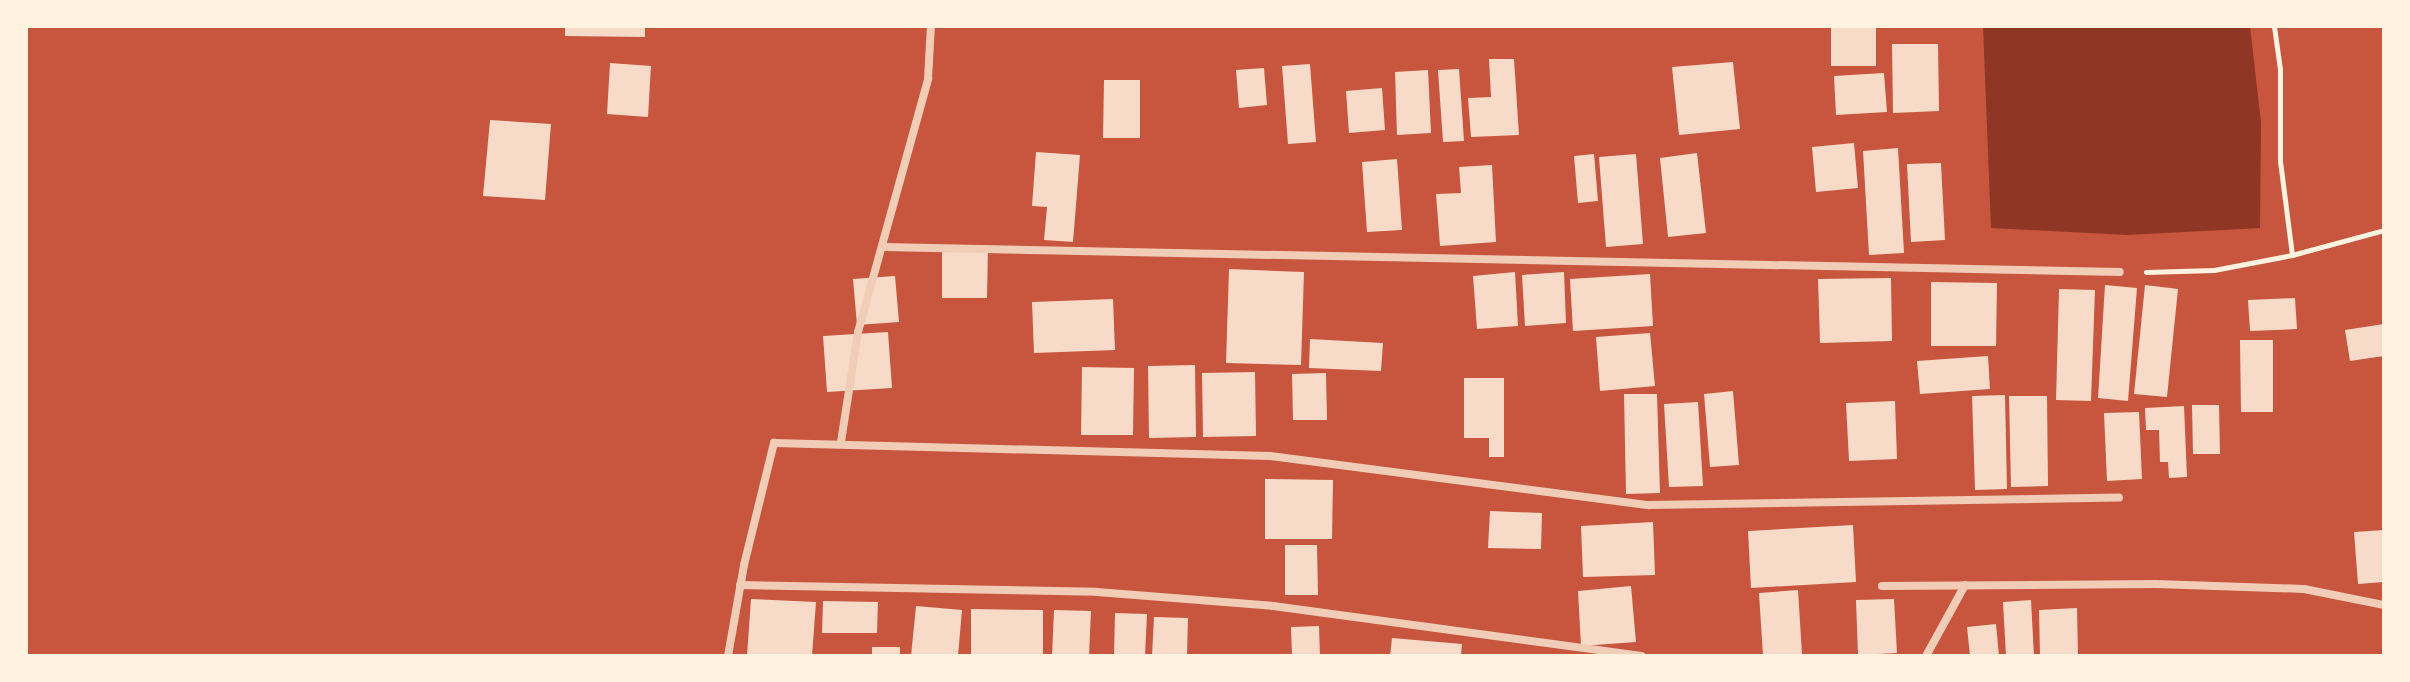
<!DOCTYPE html>
<style>
body{margin:0}
#map{position:relative;width:2410px;height:682px;overflow:hidden;background:#c8553d;font-family:Arial,sans-serif}
div>[style]{position:absolute}
.water>*{inset:0;background:#8f3625}
.building>*{inset:0;background:#f7dbc8}
.path>*{height:5px;margin:-2.5px;padding:0 2.5px;transform-origin:2.5px;border-radius:2.5px;background:#fff3e0}
.minor>*{height:8px;margin:-4px;padding:0 4px;transform-origin:4px;border-radius:4px;background:#f1ccb7}
span{translate:-50% -50%;white-space:nowrap;text-align:center;line-height:1.15;-webkit-text-stroke:6px #fff3e0;paint-order:stroke}
.frame{position:absolute;inset:0;border:28px solid #fff3e0;pointer-events:none}
</style>
<div id="map">
<div class="water">
<i style="clip-path:polygon(1983px 26px,2250px 26px,2261px 122px,2260px 228px,2127px 235px,1991px 228px)"></i>
</div>
<div class="building">
<i style="clip-path:polygon(565px 26px,645px 26px,645px 37px,565px 36px)"></i>
<i style="clip-path:polygon(1831px 26px,1876px 26px,1876px 66px,1831px 66px)"></i>
<i style="clip-path:polygon(1892px 44px,1938px 44px,1939px 111px,1893px 113px)"></i>
<i style="clip-path:polygon(1489px 59px,1514px 59px,1519px 135px,1471px 137px,1468px 98px,1491px 97px)"></i>
<i style="clip-path:polygon(1733px 62px,1740px 129px,1679px 135px,1672px 67px)"></i>
<i style="clip-path:polygon(610px 63px,651px 66px,648px 117px,607px 114px)"></i>
<i style="clip-path:polygon(1310px 64px,1316px 142px,1288px 144px,1282px 66px)"></i>
<i style="clip-path:polygon(1264px 68px,1267px 105px,1239px 108px,1236px 70px)"></i>
<i style="clip-path:polygon(1459px 69px,1464px 141px,1443px 142px,1438px 70px)"></i>
<i style="clip-path:polygon(1428px 70px,1431px 133px,1397px 135px,1395px 72px)"></i>
<i style="clip-path:polygon(1884px 73px,1887px 112px,1836px 115px,1834px 76px)"></i>
<i style="clip-path:polygon(1104px 80px,1140px 80px,1140px 138px,1103px 138px)"></i>
<i style="clip-path:polygon(1382px 88px,1385px 130px,1349px 133px,1346px 91px)"></i>
<i style="clip-path:polygon(490px 120px,551px 124px,545px 200px,483px 196px)"></i>
<i style="clip-path:polygon(1854px 143px,1858px 188px,1816px 192px,1812px 147px)"></i>
<i style="clip-path:polygon(1898px 148px,1904px 253px,1869px 255px,1863px 151px)"></i>
<i style="clip-path:polygon(1036px 152px,1080px 155px,1073px 242px,1044px 240px,1047px 207px,1032px 206px)"></i>
<i style="clip-path:polygon(1697px 153px,1706px 233px,1668px 237px,1660px 158px)"></i>
<i style="clip-path:polygon(1594px 154px,1598px 201px,1578px 203px,1574px 156px)"></i>
<i style="clip-path:polygon(1636px 154px,1643px 244px,1606px 247px,1599px 157px)"></i>
<i style="clip-path:polygon(1397px 159px,1402px 230px,1367px 232px,1362px 162px)"></i>
<i style="clip-path:polygon(1941px 163px,1945px 240px,1911px 242px,1907px 164px)"></i>
<i style="clip-path:polygon(1492px 165px,1496px 242px,1440px 246px,1436px 194px,1461px 193px,1459px 167px)"></i>
<i style="clip-path:polygon(942px 245px,988px 246px,987px 298px,942px 298px)"></i>
<i style="clip-path:polygon(1229px 269px,1304px 272px,1301px 365px,1226px 363px)"></i>
<i style="clip-path:polygon(1515px 272px,1518px 326px,1477px 329px,1473px 276px)"></i>
<i style="clip-path:polygon(1564px 272px,1566px 323px,1525px 326px,1522px 275px)"></i>
<i style="clip-path:polygon(1650px 274px,1653px 326px,1573px 331px,1570px 279px)"></i>
<i style="clip-path:polygon(895px 276px,899px 322px,857px 325px,853px 279px)"></i>
<i style="clip-path:polygon(1891px 278px,1892px 341px,1820px 343px,1818px 279px)"></i>
<i style="clip-path:polygon(1931px 282px,1997px 283px,1996px 346px,1931px 346px)"></i>
<i style="clip-path:polygon(2105px 285px,2137px 288px,2128px 401px,2098px 398px)"></i>
<i style="clip-path:polygon(2145px 285px,2178px 289px,2167px 397px,2134px 394px)"></i>
<i style="clip-path:polygon(2059px 289px,2095px 290px,2091px 401px,2056px 400px)"></i>
<i style="clip-path:polygon(2295px 298px,2297px 329px,2250px 331px,2248px 300px)"></i>
<i style="clip-path:polygon(1113px 299px,1115px 350px,1034px 353px,1032px 302px)"></i>
<i style="clip-path:polygon(2384px 324px,2384px 356px,2350px 361px,2345px 330px)"></i>
<i style="clip-path:polygon(888px 332px,892px 388px,827px 392px,823px 336px)"></i>
<i style="clip-path:polygon(1650px 333px,1655px 386px,1600px 391px,1596px 337px)"></i>
<i style="clip-path:polygon(1310px 339px,1383px 343px,1381px 371px,1309px 368px)"></i>
<i style="clip-path:polygon(2240px 340px,2273px 340px,2273px 412px,2241px 412px)"></i>
<i style="clip-path:polygon(1988px 356px,1990px 389px,1920px 394px,1917px 361px)"></i>
<i style="clip-path:polygon(1195px 365px,1196px 437px,1149px 438px,1148px 366px)"></i>
<i style="clip-path:polygon(1082px 367px,1134px 368px,1133px 435px,1081px 435px)"></i>
<i style="clip-path:polygon(1255px 372px,1256px 436px,1203px 437px,1202px 373px)"></i>
<i style="clip-path:polygon(1326px 373px,1327px 420px,1293px 420px,1292px 374px)"></i>
<i style="clip-path:polygon(1464px 378px,1504px 378px,1504px 457px,1489px 457px,1489px 438px,1464px 438px)"></i>
<i style="clip-path:polygon(1733px 391px,1739px 465px,1710px 467px,1704px 394px)"></i>
<i style="clip-path:polygon(1624px 394px,1657px 394px,1660px 493px,1626px 494px)"></i>
<i style="clip-path:polygon(2005px 395px,2007px 489px,1975px 490px,1972px 396px)"></i>
<i style="clip-path:polygon(2009px 396px,2047px 396px,2048px 486px,2011px 487px)"></i>
<i style="clip-path:polygon(1895px 401px,1897px 459px,1849px 461px,1846px 403px)"></i>
<i style="clip-path:polygon(1698px 402px,1703px 486px,1669px 487px,1664px 404px)"></i>
<i style="clip-path:polygon(2192px 405px,2219px 405px,2220px 454px,2193px 454px)"></i>
<i style="clip-path:polygon(2184px 406px,2187px 477px,2169px 478px,2168px 462px,2160px 462px,2159px 430px,2146px 430px,2145px 408px)"></i>
<i style="clip-path:polygon(2139px 412px,2142px 479px,2107px 481px,2104px 413px)"></i>
<i style="clip-path:polygon(1265px 479px,1333px 480px,1332px 539px,1265px 539px)"></i>
<i style="clip-path:polygon(1490px 511px,1542px 513px,1541px 549px,1488px 548px)"></i>
<i style="clip-path:polygon(1653px 522px,1655px 575px,1583px 577px,1581px 526px)"></i>
<i style="clip-path:polygon(1853px 525px,1856px 582px,1751px 588px,1748px 531px)"></i>
<i style="clip-path:polygon(2384px 530px,2384px 582px,2358px 584px,2354px 532px)"></i>
<i style="clip-path:polygon(1285px 545px,1317px 545px,1318px 595px,1285px 595px)"></i>
<i style="clip-path:polygon(1631px 586px,1636px 642px,1581px 646px,1578px 591px)"></i>
<i style="clip-path:polygon(1798px 590px,1802px 654px,1763px 656px,1759px 593px)"></i>
<i style="clip-path:polygon(751px 599px,816px 602px,812px 656px,747px 656px)"></i>
<i style="clip-path:polygon(1894px 599px,1897px 653px,1858px 655px,1856px 600px)"></i>
<i style="clip-path:polygon(2031px 600px,2034px 656px,2006px 656px,2003px 602px)"></i>
<i style="clip-path:polygon(823px 601px,878px 602px,877px 633px,822px 633px)"></i>
<i style="clip-path:polygon(916px 606px,962px 610px,958px 656px,911px 656px)"></i>
<i style="clip-path:polygon(2077px 608px,2078px 655px,2040px 656px,2039px 610px)"></i>
<i style="clip-path:polygon(971px 609px,1043px 610px,1043px 656px,971px 656px)"></i>
<i style="clip-path:polygon(1054px 610px,1091px 611px,1089px 656px,1052px 656px)"></i>
<i style="clip-path:polygon(1115px 613px,1147px 614px,1145px 656px,1114px 656px)"></i>
<i style="clip-path:polygon(1154px 617px,1188px 618px,1187px 656px,1152px 656px)"></i>
<i style="clip-path:polygon(1996px 624px,1999px 656px,1970px 656px,1967px 627px)"></i>
<i style="clip-path:polygon(1319px 626px,1320px 656px,1292px 656px,1291px 627px)"></i>
<i style="clip-path:polygon(1392px 638px,1462px 644px,1461px 656px,1390px 656px)"></i>
<i style="clip-path:polygon(872px 647px,900px 647px,900px 656px,872px 656px)"></i>
</div>
<div class="path">
<i style="left:2274px;top:26px;width:43px;rotate:82.1deg"></i>
<i style="left:2280px;top:69px;width:92px;rotate:90deg"></i>
<i style="left:2280px;top:161px;width:95px;rotate:82.7deg"></i>
<i style="left:2146px;top:272px;width:68px;rotate:-1.7deg"></i>
<i style="left:2214px;top:270px;width:79px;rotate:-10.9deg"></i>
<i style="left:2292px;top:255px;width:95px;rotate:-15.2deg"></i>
</div>
<div class="minor">
<i style="left:883px;top:247px;width:1237px;rotate:1.16deg"></i>
<i style="left:841px;top:442px;width:111px;rotate:-81.2deg"></i>
<i style="left:858px;top:332px;width:263px;rotate:-74.5deg"></i>
<i style="left:928px;top:79px;width:53px;rotate:-86.8deg"></i>
<i style="left:740px;top:585px;width:357px;rotate:1.1deg"></i>
<i style="left:1097px;top:592px;width:177px;rotate:4.5deg"></i>
<i style="left:1273px;top:606px;width:372px;rotate:7.7deg"></i>
<i style="left:1882px;top:586px;width:274px;rotate:-0.4deg"></i>
<i style="left:2156px;top:584px;width:148px;rotate:1.9deg"></i>
<i style="left:2304px;top:589px;width:82px;rotate:11.3deg"></i>
<i style="left:728px;top:656px;width:92px;rotate:-80deg"></i>
<i style="left:744px;top:565px;width:126px;rotate:-76.2deg"></i>
<i style="left:774px;top:443px;width:496px;rotate:1.5deg"></i>
<i style="left:1270px;top:456px;width:382px;rotate:7.4deg"></i>
<i style="left:1649px;top:505px;width:470px;rotate:-0.9deg"></i>
<i style="left:1926px;top:656px;width:81px;rotate:-61.2deg"></i>
</div>
<div class="frame"></div>
</div>
